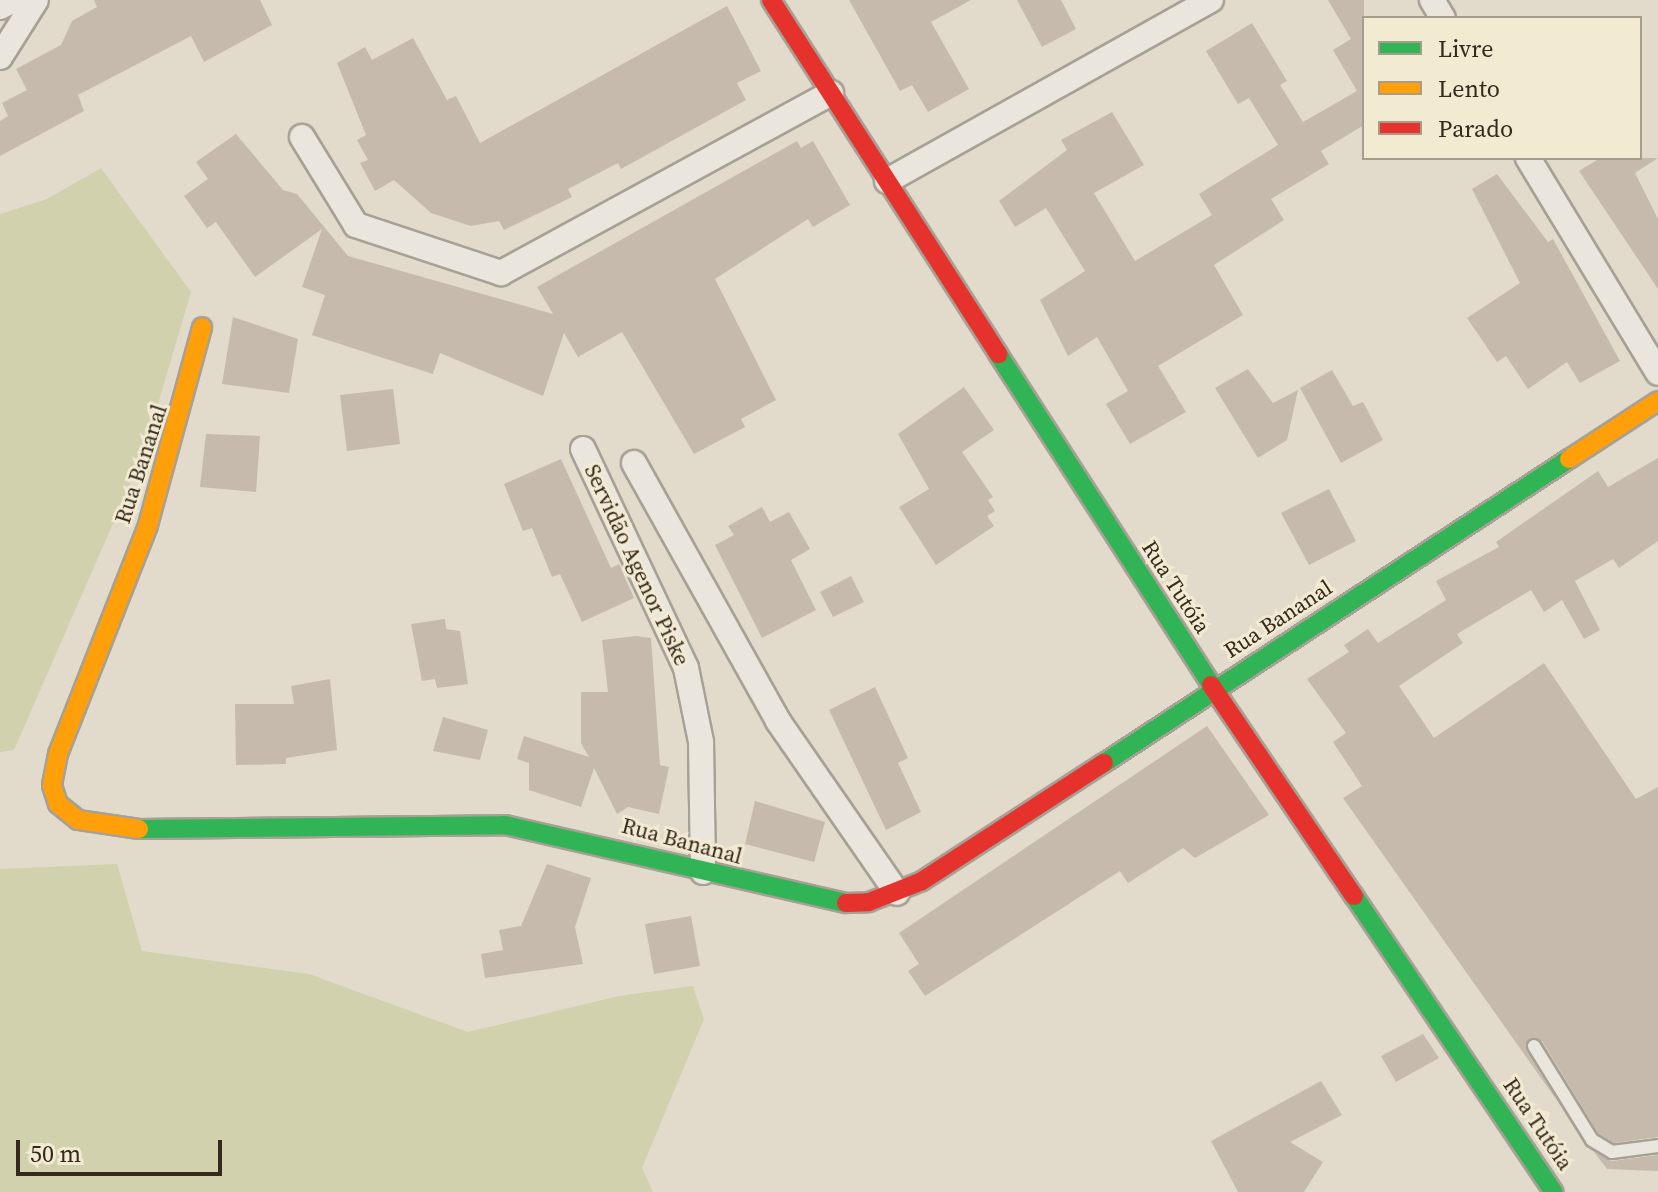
<!DOCTYPE html>
<meta charset="utf-8">
<style>
body{margin:0}
#map{position:relative;width:1658px;height:1192px;overflow:hidden;background:#e2dbcb;font-family:"Source Serif 4",serif}
div>[style]{position:absolute}
.green>*{inset:0;background:#d1d1ae}
.building>*{inset:0;background:#c5baac}
.roads{filter:drop-shadow(2px 0 #a7a095) drop-shadow(-2px 0 #a7a095) drop-shadow(0 2px #a7a095) drop-shadow(0 -2px #a7a095)}
.lane>*{height:12px;margin:-6px;padding:0 6px;transform-origin:6px;border-radius:6px;background:#eae6dd}
.street>*{height:24px;margin:-12px;padding:0 12px;transform-origin:12px;border-radius:12px;background:#eae6dd}
.fast>*{height:18px;margin:-9px;padding:0 9px;transform-origin:9px;border-radius:9px;background:#30b455}
.slow>*{height:18px;margin:-9px;padding:0 9px;transform-origin:9px;border-radius:9px;background:#ff9f0a}
.jam>*{height:18px;margin:-9px;padding:0 9px;transform-origin:9px;border-radius:9px;background:#e5322d}
span{translate:-50% -50%;white-space:nowrap;text-align:center;line-height:1.15;-webkit-text-stroke:6px #f3ead2;paint-order:stroke}
.street-label{font-size:22px;color:#35291e}
.legend{position:absolute;left:1362px;top:16px;width:280px;height:144px;box-sizing:border-box;background:#f3ead2;border:2px solid #a79d8a;margin:0;padding:10px 14px;list-style:none;font-size:24px;color:#35291e}
.legend li{display:flex;align-items:center;gap:16px;height:40px}
.legend b{width:40px;border:2px solid #a79d8a}
.scale{position:absolute;left:16px;top:1140px;width:206px;height:36px;box-sizing:border-box;border:4px solid #35291e;border-top:0;padding-left:10px;font-size:24px;line-height:28px;white-space:nowrap;color:#35291e;-webkit-text-stroke:6px #f3ead2;paint-order:stroke}
</style>
<div id="map">
<div class="green">
<i style="clip-path:polygon(101px 168px,191px 292px,143px 455px,14px 750px,0 752px,0 214px,47px 199px)"></i>
<i style="clip-path:polygon(117px 864px,142px 951px,309px 974px,468px 1032px,619px 996px,693px 986px,704px 1019px,642px 1168px,653px 1192px,0 1192px,0 869px)"></i>
</div>
<div class="building">
<i style="clip-path:polygon(94px 0,260px 0,272px 25px,204px 62px,191px 36px,78px 95px,84px 111px,0 156px,0 121px,8px 116px,2px 103px,27px 90px,16px 69px,61px 45px,72px 21px,97px 7px)"></i>
<i style="clip-path:polygon(849px 0,971px 0,931px 22px,969px 89px,928px 112px,912px 85px,900px 91px)"></i>
<i style="clip-path:polygon(1017px 0,1061px 0,1076px 29px,1042px 47px)"></i>
<i style="clip-path:polygon(1328px 0,1364px 0,1364px 125px,1321px 151px,1329px 164px,1271px 199px,1284px 220px,1214px 265px,1243px 315px,1158px 366px,1186px 412px,1130px 444px,1106px 404px,1128px 391px,1097px 337px,1068px 356px,1040px 300px,1085px 271px,1046px 208px,1015px 227px,999px 201px,1067px 150px,1061px 140px,1112px 112px,1144px 165px,1094px 193px,1135px 261px,1212px 215px,1199px 194px,1278px 145px,1249px 98px,1238px 104px,1206px 51px,1252px 23px,1287px 81px,1280px 85px,1303px 122px,1357px 91px,1333px 50px,1351px 39px)"></i>
<i style="clip-path:polygon(727px 6px,761px 71px,737px 83px,746px 100px,621px 169px,618px 163px,568px 189px,572px 197px,504px 230px,499px 221px,471px 226px,431px 213px,394px 180px,375px 191px,360px 163px,368px 160px,357px 140px,366px 135px,337px 63px,365px 47px,372px 60px,413px 38px,447px 100px,456px 96px,480px 143px)"></i>
<i style="clip-path:polygon(236px 134px,283px 190px,297px 194px,348px 256px,553px 314px,537px 287px,797px 141px,801px 148px,813px 141px,850px 205px,813px 227px,808px 219px,715px 279px,776px 400px,741px 419px,745px 427px,694px 454px,622px 332px,578px 357px,564px 333px,543px 396px,440px 353px,433px 374px,312px 335px,325px 295px,302px 287px,322px 229px,255px 277px,216px 222px,207px 228px,184px 196px,208px 179px,196px 162px)"></i>
<i style="clip-path:polygon(1600px 158px,1658px 158px,1635px 173px,1658px 219px,1658px 289px,1579px 171px)"></i>
<i style="clip-path:polygon(1497px 174px,1548px 242px,1553px 239px,1620px 361px,1580px 383px,1567px 362px,1528px 389px,1506px 356px,1497px 362px,1467px 318px,1520px 283px,1472px 189px)"></i>
<i style="clip-path:polygon(233px 317px,298px 339px,289px 393px,222px 384px)"></i>
<i style="clip-path:polygon(1248px 369px,1273px 403px,1298px 390px,1287px 440px,1258px 458px,1215px 388px)"></i>
<i style="clip-path:polygon(1332px 370px,1353px 406px,1363px 402px,1383px 440px,1341px 463px,1300px 388px)"></i>
<i style="clip-path:polygon(964px 387px,994px 430px,962px 452px,993px 497px,988px 500px,995px 511px,987px 516px,994px 526px,936px 565px,899px 507px,929px 489px,898px 434px)"></i>
<i style="clip-path:polygon(393px 389px,400px 444px,347px 451px,340px 395px)"></i>
<i style="clip-path:polygon(206px 434px,260px 436px,256px 492px,200px 487px)"></i>
<i style="clip-path:polygon(1658px 458px,1658px 541px,1619px 568px,1613px 559px,1575px 581px,1600px 630px,1584px 639px,1562px 600px,1544px 612px,1531px 590px,1457px 634px,1463px 643px,1399px 686px,1434px 738px,1544px 663px,1636px 799px,1658px 787px,1658px 1137px,1614px 1143px,1598px 1133px,1542px 1041px,1530px 1038px,1526px 1050px,1558px 1102px,1343px 798px,1362px 786px,1333px 742px,1346px 733px,1307px 679px,1349px 652px,1344px 645px,1368px 629px,1378px 643px,1446px 600px,1436px 581px,1499px 547px,1496px 542px,1598px 471px,1608px 487px)"></i>
<i style="clip-path:polygon(561px 459px,611px 568px,619px 564px,634px 598px,582px 622px,560px 574px,552px 577px,532px 528px,523px 531px,504px 484px)"></i>
<i style="clip-path:polygon(1329px 489px,1356px 541px,1309px 565px,1281px 513px)"></i>
<i style="clip-path:polygon(762px 507px,770px 522px,789px 512px,810px 549px,791px 560px,816px 610px,762px 638px,715px 545px,734px 535px,728px 526px)"></i>
<i style="clip-path:polygon(851px 576px,864px 602px,833px 617px,820px 592px)"></i>
<i style="clip-path:polygon(445px 619px,446px 629px,460px 631px,468px 684px,437px 688px,435px 679px,422px 681px,411px 624px)"></i>
<i style="clip-path:polygon(636px 636px,651px 638px,660px 765px,669px 767px,659px 814px,628px 807px,617px 814px,594px 768px,581px 807px,529px 790px,529px 763px,517px 759px,524px 736px,589px 757px,581px 743px,581px 692px,608px 692px,602px 640px)"></i>
<i style="clip-path:polygon(330px 679px,337px 750px,286px 758px,286px 764px,236px 765px,235px 704px,294px 704px,291px 686px)"></i>
<i style="clip-path:polygon(875px 687px,908px 758px,898px 763px,921px 812px,886px 830px,829px 710px)"></i>
<i style="clip-path:polygon(443px 717px,488px 730px,480px 760px,433px 751px)"></i>
<i style="clip-path:polygon(1207px 726px,1269px 815px,1195px 858px,1183px 848px,1128px 883px,1120px 871px,925px 996px,908px 971px,919px 964px,899px 933px)"></i>
<i style="clip-path:polygon(755px 801px,825px 822px,814px 862px,745px 844px)"></i>
<i style="clip-path:polygon(547px 864px,591px 878px,575px 927px,583px 964px,485px 978px,481px 954px,503px 950px,499px 930px,521px 926px)"></i>
<i style="clip-path:polygon(691px 916px,700px 966px,654px 974px,645px 924px)"></i>
<i style="clip-path:polygon(1423px 1034px,1439px 1058px,1396px 1082px,1381px 1056px)"></i>
<i style="clip-path:polygon(1321px 1081px,1342px 1115px,1290px 1142px,1323px 1162px,1304px 1192px,1238px 1192px,1211px 1141px)"></i>
<i style="clip-path:polygon(1594px 1152px,1612px 1161px,1658px 1155px,1658px 1171px,1607px 1169px)"></i>
</div>
<div class="roads">
<div class="lane">
<i style="left:1534px;top:1046px;width:110px;rotate:58.3deg"></i>
<i style="left:1592px;top:1140px;width:23px;rotate:31deg"></i>
<i style="left:1612px;top:1152px;width:46px;rotate:-7.4deg"></i>
</div>
<div class="street">
<i style="left:1432px;top:0;width:21px;rotate:59deg"></i>
<i style="left:0;top:7px;width:16px;rotate:-27deg"></i>
<i style="left:0;top:57px;width:67px;rotate:-57.7deg"></i>
<i style="left:302px;top:137px;width:103px;rotate:58.5deg"></i>
<i style="left:356px;top:225px;width:153px;rotate:18.3deg"></i>
<i style="left:501px;top:273px;width:376px;rotate:-28.6deg"></i>
<i style="left:1528px;top:158px;width:251px;rotate:58.8deg"></i>
<i style="left:887px;top:181px;width:371px;rotate:-29.2deg"></i>
<i style="left:583px;top:449px;width:242px;rotate:64.8deg"></i>
<i style="left:686px;top:668px;width:76px;rotate:78.5deg"></i>
<i style="left:701px;top:742px;width:130px;rotate:89.1deg"></i>
<i style="left:634px;top:463px;width:295px;rotate:60.8deg"></i>
<i style="left:778px;top:721px;width:209px;rotate:55.3deg"></i>
</div>
<div class="fast">
<i style="left:998px;top:354px;width:394px;rotate:57.2deg"></i>
<i style="left:1104px;top:763px;width:556px;rotate:-33.18deg"></i>
<i style="left:139px;top:829px;width:366px;rotate:-0.6deg"></i>
<i style="left:505px;top:825px;width:350px;rotate:12.9deg"></i>
<i style="left:1354px;top:896px;width:357px;rotate:56deg"></i>
</div>
<div class="slow">
<i style="left:1569px;top:459px;width:106px;rotate:-33.1deg"></i>
<i style="left:139px;top:829px;width:62px;rotate:-171.6deg"></i>
<i style="left:78px;top:820px;width:26px;rotate:-141deg"></i>
<i style="left:58px;top:804px;width:20px;rotate:-108deg"></i>
<i style="left:52px;top:785px;width:32px;rotate:-79deg"></i>
<i style="left:58px;top:754px;width:246px;rotate:-68.5deg"></i>
<i style="left:148px;top:525px;width:205px;rotate:-74.7deg"></i>
</div>
<div class="jam">
<i style="left:771px;top:0;width:421px;rotate:57.3deg"></i>
<i style="left:1211px;top:685px;width:255px;rotate:55.9deg"></i>
<i style="left:846px;top:903px;width:23px;rotate:-2deg"></i>
<i style="left:869px;top:902px;width:57px;rotate:-21.6deg"></i>
<i style="left:922px;top:881px;width:217px;rotate:-33deg"></i>
</div>
</div>
<div class="street-label">
<span style="left:141px;top:464px;rotate:-72deg">Rua Bananal</span>
<span style="left:637px;top:565px;rotate:65deg">Servidão Agenor Piske</span>
<span style="left:1176px;top:587px;rotate:57deg">Rua Tutóia</span>
<span style="left:1278px;top:619px;rotate:-33deg">Rua Bananal</span>
<span style="left:682px;top:841px;rotate:15deg">Rua Bananal</span>
<span style="left:1538px;top:1124px;rotate:56deg">Rua Tutóia</span>
</div>
<ul class="legend">
<li><b style="height:10px;background:#30b455"></b>Livre</li>
<li><b style="height:10px;background:#ff9f0a"></b>Lento</li>
<li><b style="height:10px;background:#e5322d"></b>Parado</li>
</ul>
<div class="scale">50 m</div>
</div>
